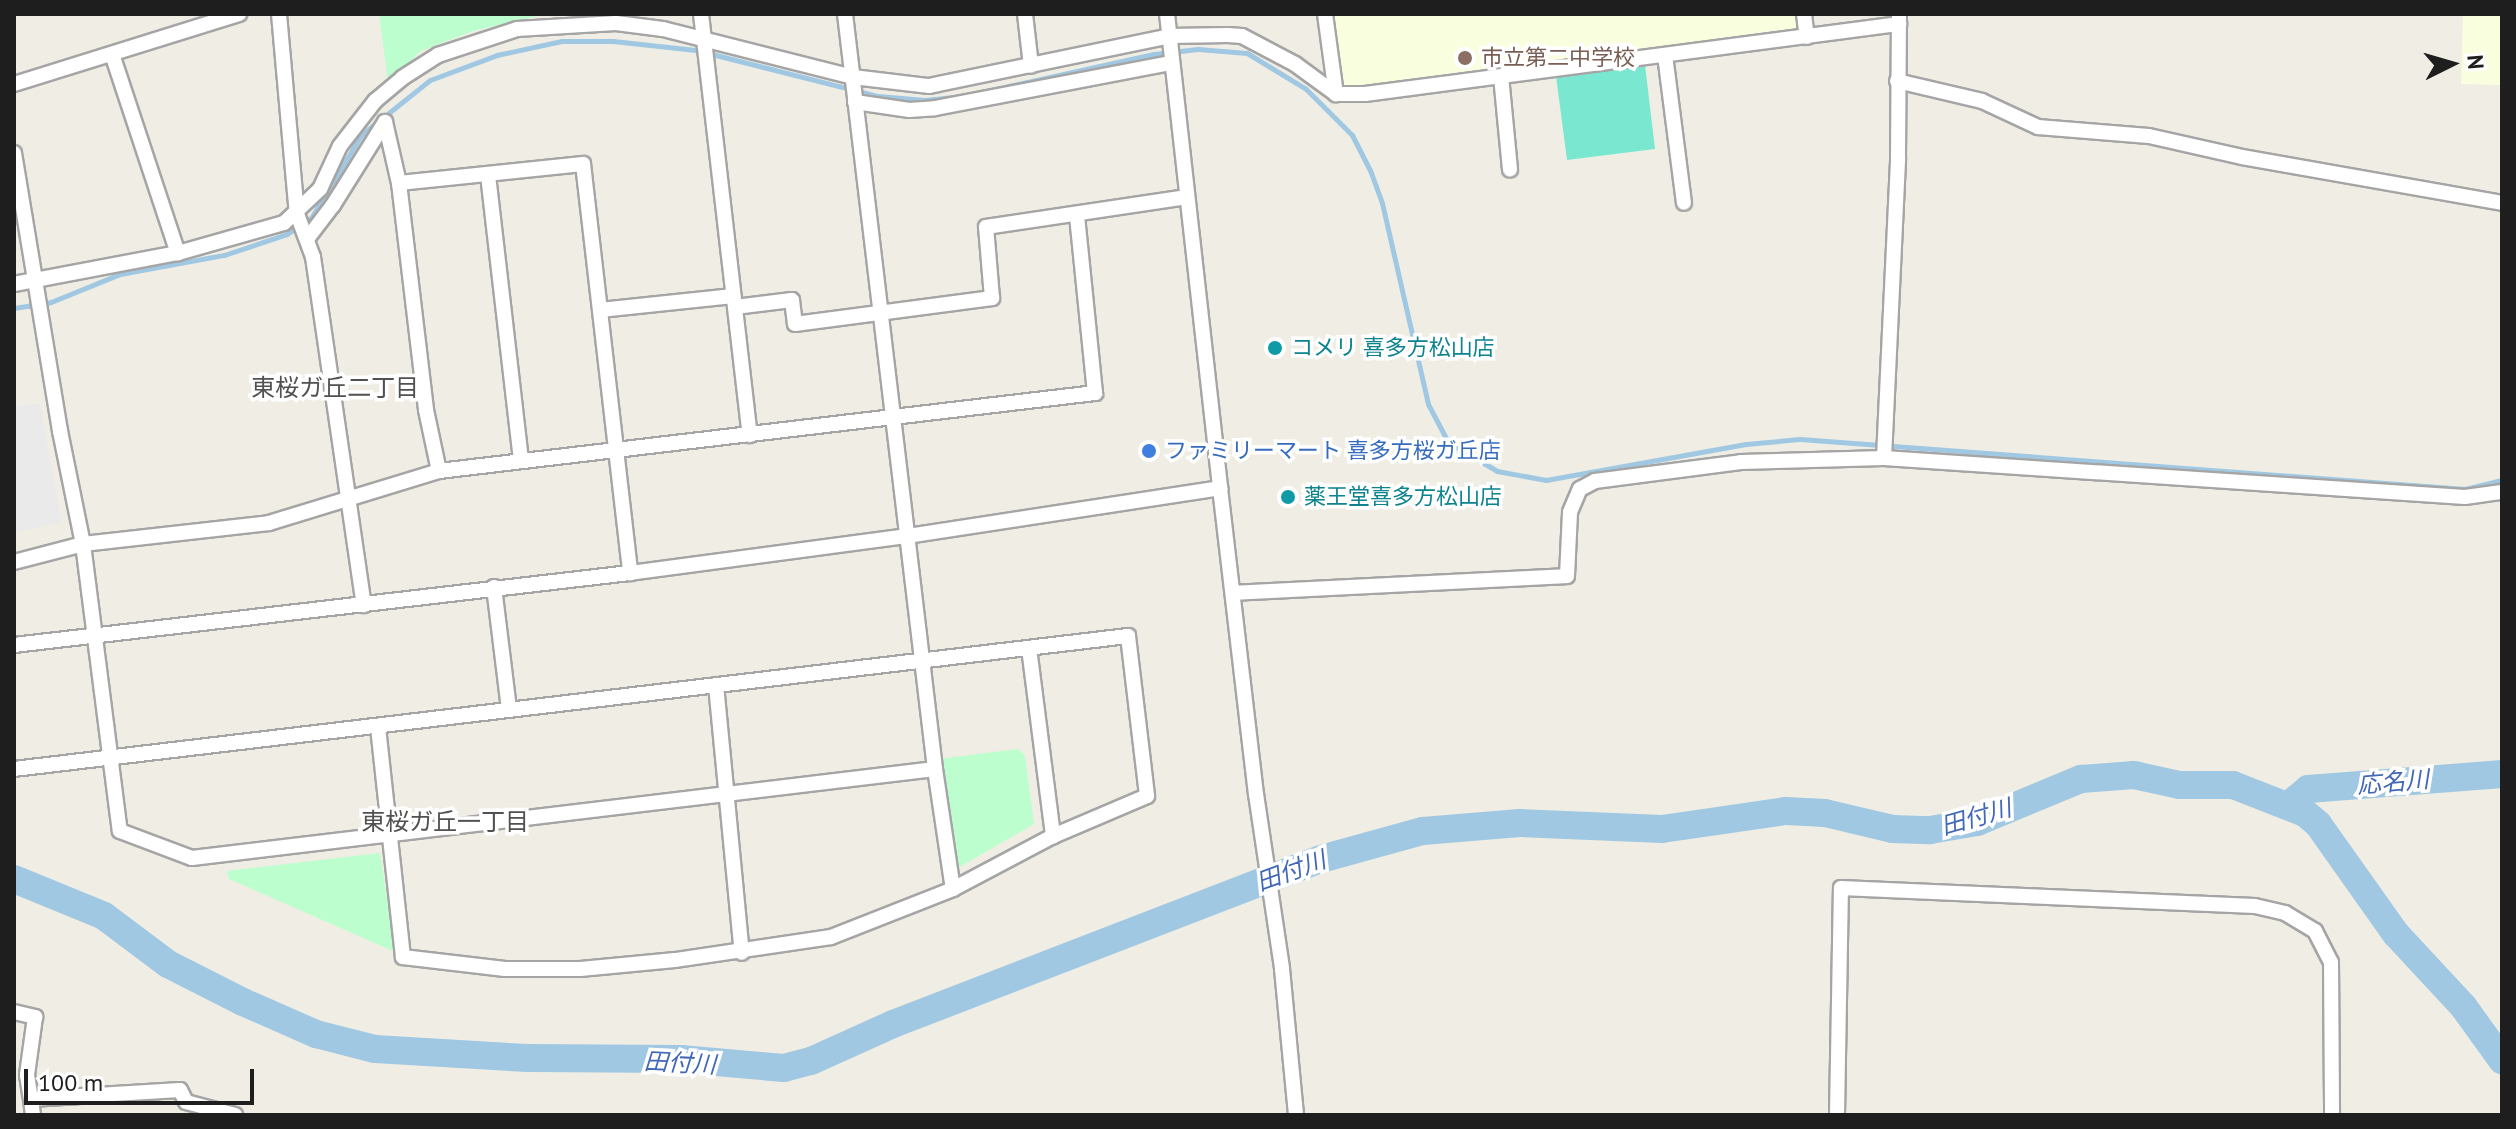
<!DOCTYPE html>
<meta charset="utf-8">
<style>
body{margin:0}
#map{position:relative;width:2516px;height:1129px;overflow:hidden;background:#f0eee4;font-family:"PT Sans","Noto Sans JP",sans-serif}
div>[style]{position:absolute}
.education>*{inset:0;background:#f9ffde}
.park>*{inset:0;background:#bcfecd}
.pitch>*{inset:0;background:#7ae7d0}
.parking>*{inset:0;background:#eaeaea}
.stream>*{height:5px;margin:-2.5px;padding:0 2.5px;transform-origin:2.5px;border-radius:2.5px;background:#a0c8e2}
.river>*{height:28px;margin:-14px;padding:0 14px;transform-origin:14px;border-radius:14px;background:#a0c8e2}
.roads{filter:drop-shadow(2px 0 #a5a5a5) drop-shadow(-2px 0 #a5a5a5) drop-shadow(0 2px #a5a5a5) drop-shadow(0 -2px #a5a5a5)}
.minor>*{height:14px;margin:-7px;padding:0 7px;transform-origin:7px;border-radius:7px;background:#fff}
.dots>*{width:22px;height:22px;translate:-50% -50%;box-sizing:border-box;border:4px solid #fff;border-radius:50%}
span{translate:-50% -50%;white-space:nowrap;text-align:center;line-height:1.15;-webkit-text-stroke:7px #fff;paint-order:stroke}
.education-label{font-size:22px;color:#785e54}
.left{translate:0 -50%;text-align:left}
.culture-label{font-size:22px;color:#0d838f}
.shop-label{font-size:22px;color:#366cbe}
.neighbourhood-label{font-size:24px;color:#515151}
.water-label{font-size:24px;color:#4168b7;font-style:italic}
.frame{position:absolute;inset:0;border:16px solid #1e1e1e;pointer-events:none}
.north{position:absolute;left:2412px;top:24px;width:80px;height:80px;-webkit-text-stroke:6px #fff;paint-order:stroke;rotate:85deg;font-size:22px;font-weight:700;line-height:32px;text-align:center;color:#1e1e1e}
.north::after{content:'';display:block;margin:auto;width:28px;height:36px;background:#1e1e1e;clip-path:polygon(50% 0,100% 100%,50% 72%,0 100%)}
.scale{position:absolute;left:24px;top:1069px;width:230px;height:36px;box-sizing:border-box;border:4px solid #1e1e1e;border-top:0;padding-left:10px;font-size:24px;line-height:28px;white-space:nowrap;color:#1e1e1e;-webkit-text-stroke:6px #fff;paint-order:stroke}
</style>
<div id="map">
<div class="education">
<i style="clip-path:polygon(1329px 14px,1798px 14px,1800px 24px,1792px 33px,1347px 89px,1338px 82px)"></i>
<i style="clip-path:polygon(2463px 14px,2502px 14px,2502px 85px,2461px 84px)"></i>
</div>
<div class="park">
<i style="clip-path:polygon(379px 14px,547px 14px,473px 31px,421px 51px,388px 81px)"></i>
<i style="clip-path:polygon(1018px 749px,1025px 756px,1034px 824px,958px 868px,954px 864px,938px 759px)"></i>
<i style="clip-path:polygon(380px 853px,395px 952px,229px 879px,227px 871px)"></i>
</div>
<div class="pitch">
<i style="clip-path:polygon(1645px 65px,1655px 149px,1567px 160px,1556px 76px)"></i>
</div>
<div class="parking">
<i style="clip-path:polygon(40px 403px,62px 523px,14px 532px,14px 407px)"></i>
</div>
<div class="stream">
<i style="left:972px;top:94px;width:186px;rotate:-12.4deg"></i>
<i style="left:1154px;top:54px;width:44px;rotate:-6.5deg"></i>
<i style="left:1198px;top:49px;width:49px;rotate:4.7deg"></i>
<i style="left:1247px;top:53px;width:69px;rotate:31.4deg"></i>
<i style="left:1306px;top:89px;width:65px;rotate:45deg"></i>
<i style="left:1352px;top:135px;width:39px;rotate:63deg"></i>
<i style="left:1370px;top:170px;width:35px;rotate:70deg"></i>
<i style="left:1382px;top:203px;width:206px;rotate:77.1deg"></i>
<i style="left:1428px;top:404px;width:43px;rotate:62.2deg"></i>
<i style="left:1448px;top:442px;width:57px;rotate:30.6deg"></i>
<i style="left:1497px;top:471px;width:50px;rotate:10.4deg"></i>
<i style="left:1546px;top:480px;width:203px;rotate:-10.2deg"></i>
<i style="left:1746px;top:444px;width:54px;rotate:-5.3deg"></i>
<i style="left:1800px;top:439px;width:667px;rotate:4.3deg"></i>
<i style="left:2465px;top:489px;width:38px;rotate:-14deg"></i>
<i style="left:14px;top:308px;width:37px;rotate:-9deg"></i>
<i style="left:51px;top:302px;width:74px;rotate:-22.1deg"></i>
<i style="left:120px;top:274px;width:106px;rotate:-10.4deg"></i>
<i style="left:224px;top:255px;width:66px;rotate:-18.4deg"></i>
<i style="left:287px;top:234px;width:29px;rotate:-34deg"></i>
<i style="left:311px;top:218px;width:97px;rotate:-58.9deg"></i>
<i style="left:361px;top:135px;width:88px;rotate:-38.6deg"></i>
<i style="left:430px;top:80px;width:72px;rotate:-20.5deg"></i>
<i style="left:497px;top:55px;width:66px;rotate:-12.2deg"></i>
<i style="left:562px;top:41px;width:51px"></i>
<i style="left:613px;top:41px;width:83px;rotate:6.2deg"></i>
<i style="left:696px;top:50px;width:188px;rotate:14.2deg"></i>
<i style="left:878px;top:96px;width:47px;rotate:4.9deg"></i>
<i style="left:925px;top:100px;width:38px;rotate:-6deg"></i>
</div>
<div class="river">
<i style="left:2289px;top:805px;width:25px;rotate:-40deg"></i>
<i style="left:2308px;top:789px;width:195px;rotate:-4.4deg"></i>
<i style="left:14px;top:879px;width:97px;rotate:22.3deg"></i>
<i style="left:104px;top:916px;width:80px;rotate:36.9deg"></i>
<i style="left:168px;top:964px;width:84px;rotate:26.9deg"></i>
<i style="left:243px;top:1002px;width:80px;rotate:23.7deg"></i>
<i style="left:316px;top:1034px;width:61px;rotate:14.3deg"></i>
<i style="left:375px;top:1049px;width:153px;rotate:3.4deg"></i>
<i style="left:528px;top:1058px;width:153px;rotate:0.4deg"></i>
<i style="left:681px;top:1059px;width:103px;rotate:5deg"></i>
<i style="left:784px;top:1068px;width:28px;rotate:-15deg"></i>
<i style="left:811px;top:1061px;width:90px;rotate:-24.3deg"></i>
<i style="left:893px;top:1024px;width:459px;rotate:-21.1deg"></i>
<i style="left:1321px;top:859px;width:106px;rotate:-15.4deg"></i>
<i style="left:1423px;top:831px;width:97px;rotate:-4.7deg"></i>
<i style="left:1520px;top:823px;width:142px;rotate:2.4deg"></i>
<i style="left:1662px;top:829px;width:125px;rotate:-8.3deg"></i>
<i style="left:1786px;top:811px;width:39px;rotate:3deg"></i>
<i style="left:1825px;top:813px;width:69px;rotate:13.4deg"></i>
<i style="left:1892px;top:829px;width:38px;rotate:2deg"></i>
<i style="left:1930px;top:830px;width:48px;rotate:-9.7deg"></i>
<i style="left:1977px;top:822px;width:113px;rotate:-22.5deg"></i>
<i style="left:2081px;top:779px;width:53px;rotate:-4.3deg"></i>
<i style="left:2134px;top:775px;width:46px;rotate:12.5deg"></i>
<i style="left:2179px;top:785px;width:54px"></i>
<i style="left:2233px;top:785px;width:77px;rotate:21.3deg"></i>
<i style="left:2305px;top:813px;width:17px;rotate:40deg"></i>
<i style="left:2318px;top:824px;width:135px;rotate:54.7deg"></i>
<i style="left:2396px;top:934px;width:98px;rotate:47.1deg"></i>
<i style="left:2463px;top:1006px;width:67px;rotate:54.2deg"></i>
</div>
<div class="roads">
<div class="minor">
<i style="left:279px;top:14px;width:201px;rotate:84.9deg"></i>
<i style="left:297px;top:214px;width:46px;rotate:69.6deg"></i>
<i style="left:313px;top:257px;width:352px;rotate:81.7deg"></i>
<i style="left:701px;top:14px;width:424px;rotate:83.4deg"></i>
<i style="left:845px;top:14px;width:760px;rotate:83.2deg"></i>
<i style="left:935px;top:769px;width:121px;rotate:81.5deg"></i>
<i style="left:1025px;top:14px;width:52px;rotate:83.4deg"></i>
<i style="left:1167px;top:14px;width:477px;rotate:83.6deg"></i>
<i style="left:1220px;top:488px;width:308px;rotate:83.3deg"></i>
<i style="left:1256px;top:794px;width:177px;rotate:81.5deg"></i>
<i style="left:1282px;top:969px;width:147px;rotate:84.5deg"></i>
<i style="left:1325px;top:14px;width:81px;rotate:82.2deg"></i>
<i style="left:1804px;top:14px;width:23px;rotate:83deg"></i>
<i style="left:112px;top:54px;width:210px;rotate:71.7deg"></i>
<i style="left:1665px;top:55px;width:149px;rotate:82.7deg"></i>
<i style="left:1501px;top:76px;width:94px;rotate:84.5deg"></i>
<i style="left:1897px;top:81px;width:87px;rotate:13.2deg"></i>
<i style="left:1982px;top:101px;width:62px;rotate:24.9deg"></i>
<i style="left:2038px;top:127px;width:111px;rotate:4.6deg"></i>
<i style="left:2149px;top:136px;width:95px;rotate:12.7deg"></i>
<i style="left:2242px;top:157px;width:264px;rotate:10deg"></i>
<i style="left:14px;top:84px;width:236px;rotate:-17.3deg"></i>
<i style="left:855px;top:102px;width:55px;rotate:8.4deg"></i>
<i style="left:909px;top:110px;width:26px;rotate:-4deg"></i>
<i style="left:935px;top:108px;width:240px;rotate:-10.8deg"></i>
<i style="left:385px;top:122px;width:63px;rotate:77.1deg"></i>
<i style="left:399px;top:183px;width:229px;rotate:83.2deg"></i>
<i style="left:426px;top:410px;width:62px;rotate:78deg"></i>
<i style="left:14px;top:153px;width:282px;rotate:80.6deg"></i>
<i style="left:60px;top:431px;width:115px;rotate:78.5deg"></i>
<i style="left:83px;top:544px;width:289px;rotate:82.7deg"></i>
<i style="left:120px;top:831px;width:77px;rotate:20.6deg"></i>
<i style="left:192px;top:858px;width:748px;rotate:-6.83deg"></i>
<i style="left:488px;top:175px;width:287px;rotate:83.4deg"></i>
<i style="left:399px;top:183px;width:185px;rotate:-5.9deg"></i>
<i style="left:583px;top:164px;width:412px;rotate:83.4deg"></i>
<i style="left:307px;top:239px;width:43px;rotate:-52.6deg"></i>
<i style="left:333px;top:205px;width:98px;rotate:-57.9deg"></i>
<i style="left:14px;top:284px;width:167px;rotate:-10.7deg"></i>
<i style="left:178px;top:253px;width:110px;rotate:-15.8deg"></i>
<i style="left:284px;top:223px;width:50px;rotate:-43.4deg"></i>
<i style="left:320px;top:189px;width:47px;rotate:-65.1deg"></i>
<i style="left:340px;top:146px;width:57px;rotate:-52.1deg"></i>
<i style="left:375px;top:101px;width:35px;rotate:-40deg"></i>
<i style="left:402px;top:78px;width:43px;rotate:-32.6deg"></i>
<i style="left:438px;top:55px;width:83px;rotate:-18.2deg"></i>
<i style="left:517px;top:29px;width:99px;rotate:-3.5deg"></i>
<i style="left:616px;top:23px;width:47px;rotate:7.3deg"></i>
<i style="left:663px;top:29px;width:196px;rotate:14.2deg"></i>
<i style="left:853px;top:77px;width:77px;rotate:6.8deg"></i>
<i style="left:929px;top:86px;width:246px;rotate:-11.7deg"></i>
<i style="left:1170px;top:36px;width:58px;rotate:-1deg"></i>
<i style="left:1228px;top:35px;width:14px;rotate:4deg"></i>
<i style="left:1242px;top:36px;width:60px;rotate:27.8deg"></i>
<i style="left:1295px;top:64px;width:51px;rotate:36.2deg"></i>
<i style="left:1336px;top:94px;width:29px"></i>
<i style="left:1365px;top:94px;width:539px;rotate:-7.47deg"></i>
<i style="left:735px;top:307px;width:57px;rotate:-7deg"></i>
<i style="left:792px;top:300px;width:24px;rotate:83deg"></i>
<i style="left:795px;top:324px;width:199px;rotate:-7.5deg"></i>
<i style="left:992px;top:298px;width:71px;rotate:-94.8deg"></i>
<i style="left:986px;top:227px;width:203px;rotate:-8.5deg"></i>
<i style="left:600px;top:310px;width:134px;rotate:-6deg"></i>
<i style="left:1884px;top:458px;width:301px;rotate:-87.3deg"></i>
<i style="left:1898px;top:157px;width:143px;rotate:-89.6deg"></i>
<i style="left:14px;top:562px;width:71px;rotate:-14.6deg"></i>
<i style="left:83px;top:544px;width:187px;rotate:-6.4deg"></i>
<i style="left:269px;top:523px;width:178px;rotate:-17deg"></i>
<i style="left:439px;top:471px;width:661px;rotate:-6.78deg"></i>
<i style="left:1095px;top:393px;width:178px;rotate:-95.8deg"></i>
<i style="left:494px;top:587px;width:124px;rotate:83deg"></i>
<i style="left:1233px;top:593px;width:334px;rotate:-2.9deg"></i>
<i style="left:1567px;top:576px;width:64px;rotate:-87.3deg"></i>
<i style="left:1570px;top:512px;width:25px;rotate:-67deg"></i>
<i style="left:1580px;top:489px;width:17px;rotate:-28deg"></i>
<i style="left:1595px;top:481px;width:147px;rotate:-7.4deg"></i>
<i style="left:1741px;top:462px;width:143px;rotate:-1.6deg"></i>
<i style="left:1884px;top:458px;width:582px;rotate:3.84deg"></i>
<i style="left:2465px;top:497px;width:37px;rotate:-8deg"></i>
<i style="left:14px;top:645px;width:620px;rotate:-6.67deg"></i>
<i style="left:630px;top:573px;width:279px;rotate:-7.6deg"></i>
<i style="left:907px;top:536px;width:317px;rotate:-8.7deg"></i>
<i style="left:1029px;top:648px;width:190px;rotate:82.7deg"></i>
<i style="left:716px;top:685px;width:269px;rotate:84.5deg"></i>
<i style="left:14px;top:769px;width:1122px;rotate:-6.81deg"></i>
<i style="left:1128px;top:636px;width:161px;rotate:83.2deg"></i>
<i style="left:1147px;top:796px;width:102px;rotate:156.9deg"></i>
<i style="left:1053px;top:836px;width:113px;rotate:152.1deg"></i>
<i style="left:953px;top:889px;width:131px;rotate:158.5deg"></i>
<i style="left:831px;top:937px;width:158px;rotate:171.6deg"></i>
<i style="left:675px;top:960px;width:95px;rotate:174.6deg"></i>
<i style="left:580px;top:969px;width:75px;rotate:180deg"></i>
<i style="left:505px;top:969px;width:103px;rotate:-173.3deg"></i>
<i style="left:403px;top:957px;width:231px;rotate:-96.2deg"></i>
<i style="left:14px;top:1012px;width:22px;rotate:13deg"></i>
<i style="left:35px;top:1017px;width:59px;rotate:97.9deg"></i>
<i style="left:27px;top:1075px;width:24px;rotate:81deg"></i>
<i style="left:31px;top:1099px;width:149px;rotate:-3.5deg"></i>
<i style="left:180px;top:1090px;width:13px;rotate:63deg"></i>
<i style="left:186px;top:1102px;width:51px;rotate:14.9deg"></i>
<i style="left:31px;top:1099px;width:16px;rotate:83deg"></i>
<i style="left:1837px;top:1115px;width:227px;rotate:-89deg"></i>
<i style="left:1841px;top:888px;width:414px;rotate:2.5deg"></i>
<i style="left:2255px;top:906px;width:31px;rotate:13deg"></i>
<i style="left:2285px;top:913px;width:35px;rotate:31deg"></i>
<i style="left:2315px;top:931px;width:35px;rotate:63deg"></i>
<i style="left:2331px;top:962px;width:153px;rotate:89.6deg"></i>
</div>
</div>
<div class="dots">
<i style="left:1465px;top:58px;background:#8d6e63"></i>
<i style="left:1275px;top:348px;background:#0f9aa8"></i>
<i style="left:1149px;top:451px;background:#3f7fe0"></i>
<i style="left:1288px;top:497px;background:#0f9aa8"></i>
</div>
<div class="education-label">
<span class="left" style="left:1481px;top:58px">市立第二中学校</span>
</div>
<div class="culture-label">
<span class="left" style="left:1291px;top:348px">コメリ 喜多方松山店</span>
<span class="left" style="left:1304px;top:497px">薬王堂喜多方松山店</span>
</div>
<div class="shop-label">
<span class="left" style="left:1165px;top:451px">ファミリーマート 喜多方桜ガ丘店</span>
</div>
<div class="neighbourhood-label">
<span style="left:335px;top:388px">東桜ガ丘二丁目</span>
<span style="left:445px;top:822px">東桜ガ丘一丁目</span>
</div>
<div class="water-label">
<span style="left:2393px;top:782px;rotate:-5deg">応名川</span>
<span style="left:1976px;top:817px;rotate:-16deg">田付川</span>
<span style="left:1291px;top:871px;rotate:-20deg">田付川</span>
<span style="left:680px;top:1063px;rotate:3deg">田付川</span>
</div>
<div class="frame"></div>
<div class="north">N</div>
<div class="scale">100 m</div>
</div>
